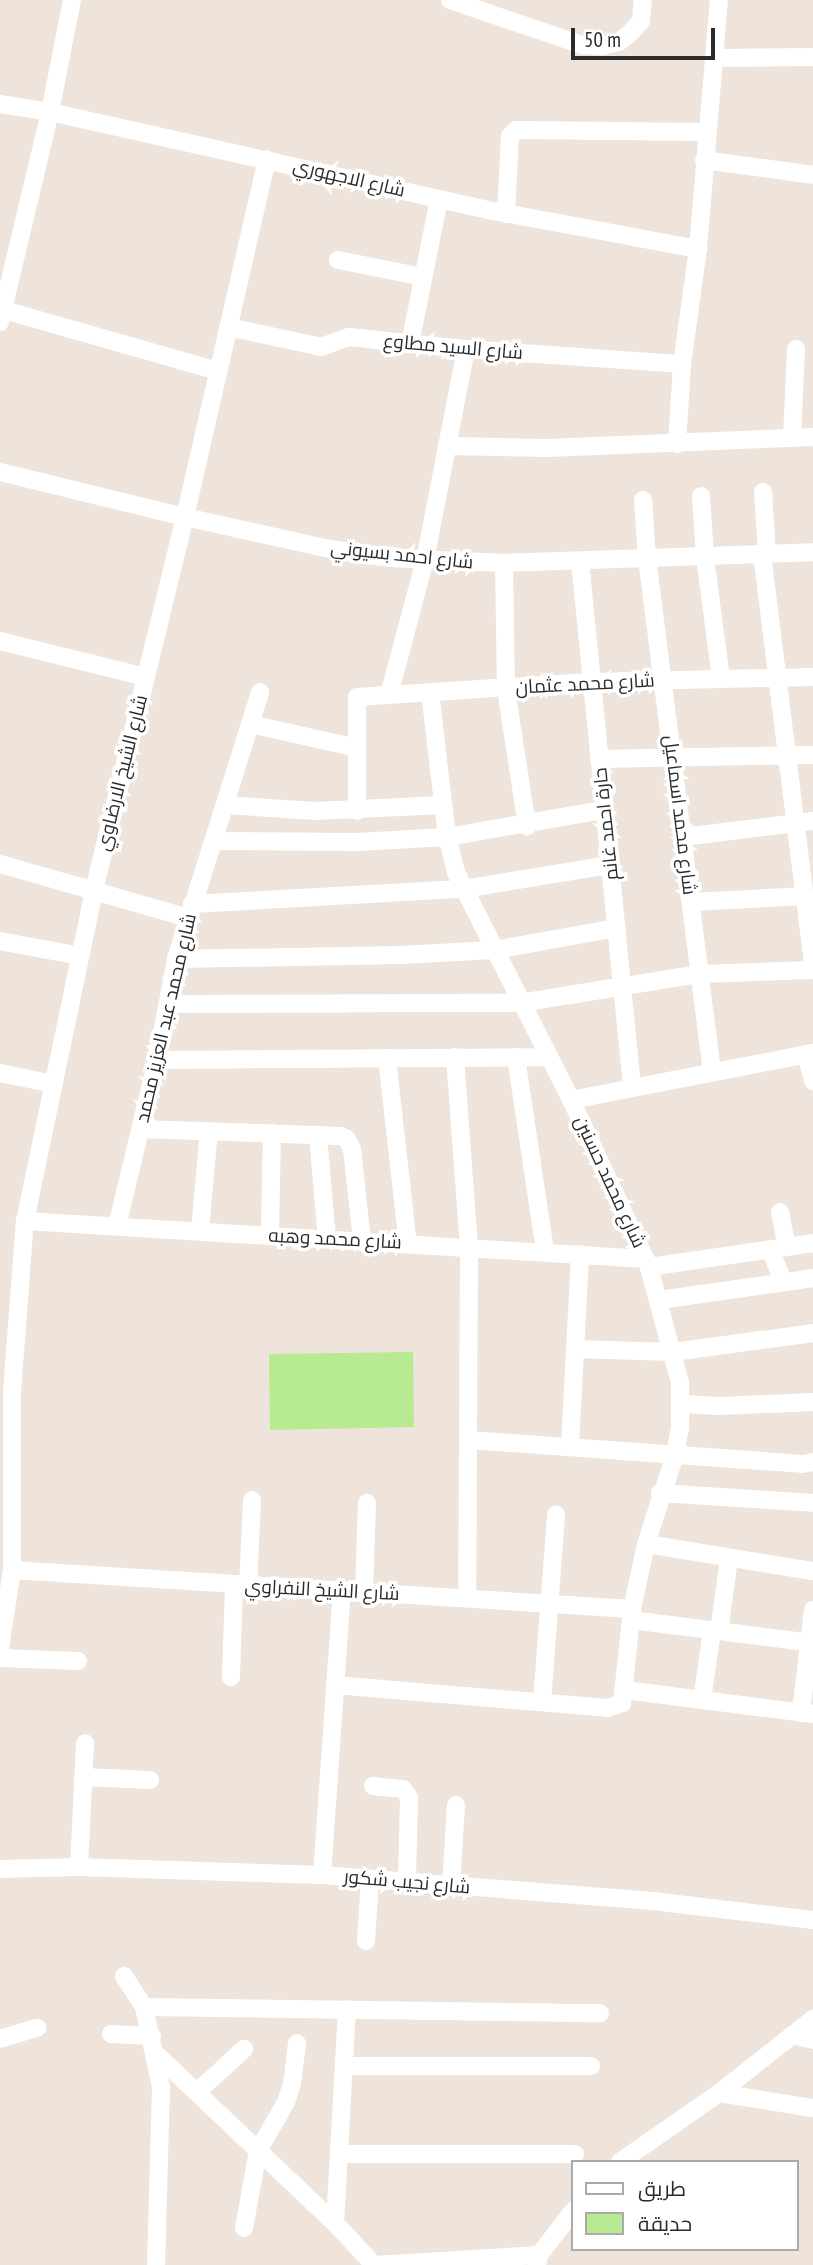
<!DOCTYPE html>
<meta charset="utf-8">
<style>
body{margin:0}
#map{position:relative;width:813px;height:2265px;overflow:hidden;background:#eee4db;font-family:"PT Sans Narrow",Cairo,sans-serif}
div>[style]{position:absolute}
.green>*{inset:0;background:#b8ea92}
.minor>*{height:18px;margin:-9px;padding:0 9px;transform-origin:9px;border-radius:9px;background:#fff}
span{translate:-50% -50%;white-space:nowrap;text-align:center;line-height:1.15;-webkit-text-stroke:7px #fff;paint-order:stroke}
.street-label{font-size:19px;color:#2b2b2b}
.legend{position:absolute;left:571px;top:2160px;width:228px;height:91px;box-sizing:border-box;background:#fff;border:2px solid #aaa;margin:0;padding:9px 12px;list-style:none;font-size:21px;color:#2b2b2b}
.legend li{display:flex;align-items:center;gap:14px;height:35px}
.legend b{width:35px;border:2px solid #aaa}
.scale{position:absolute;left:571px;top:28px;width:144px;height:32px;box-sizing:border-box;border:4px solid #2b2b2b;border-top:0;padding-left:9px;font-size:21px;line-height:24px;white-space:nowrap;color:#2b2b2b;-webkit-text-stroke:5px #fff;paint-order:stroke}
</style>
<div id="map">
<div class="green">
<i style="clip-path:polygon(413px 1352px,414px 1427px,270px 1430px,269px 1354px)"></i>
</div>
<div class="minor">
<i style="left:450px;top:0;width:139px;rotate:18.8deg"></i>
<i style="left:582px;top:45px;width:19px;rotate:3deg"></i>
<i style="left:601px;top:46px;width:18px;rotate:-13deg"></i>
<i style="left:619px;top:42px;width:14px;rotate:-39deg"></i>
<i style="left:630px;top:33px;width:16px;rotate:-47deg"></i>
<i style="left:641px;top:21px;width:21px;rotate:-85deg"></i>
<i style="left:714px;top:58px;width:99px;rotate:-0.6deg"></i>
<i style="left:0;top:104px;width:51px;rotate:9.1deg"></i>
<i style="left:50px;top:112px;width:449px;rotate:12.6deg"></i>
<i style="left:488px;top:210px;width:214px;rotate:10.5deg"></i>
<i style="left:704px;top:160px;width:110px;rotate:7.8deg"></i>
<i style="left:506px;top:214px;width:78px;rotate:-87.1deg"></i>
<i style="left:510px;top:136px;width:8px;rotate:-45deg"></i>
<i style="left:516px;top:130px;width:190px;rotate:0.6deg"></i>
<i style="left:338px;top:260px;width:87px;rotate:11.3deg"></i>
<i style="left:0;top:309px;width:227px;rotate:15.9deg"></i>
<i style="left:0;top:322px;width:216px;rotate:-76.6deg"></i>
<i style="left:50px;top:112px;width:114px;rotate:-78.9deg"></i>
<i style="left:228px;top:327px;width:95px;rotate:12.1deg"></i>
<i style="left:321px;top:347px;width:30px;rotate:-20deg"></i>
<i style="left:349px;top:337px;width:118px;rotate:5.9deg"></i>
<i style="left:466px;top:349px;width:217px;rotate:4deg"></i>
<i style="left:410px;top:344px;width:148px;rotate:-78.7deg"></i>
<i style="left:792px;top:438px;width:89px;rotate:-87.4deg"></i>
<i style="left:677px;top:444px;width:80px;rotate:-86.4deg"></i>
<i style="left:682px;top:364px;width:116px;rotate:-82.1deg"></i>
<i style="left:698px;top:249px;width:250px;rotate:-85.2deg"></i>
<i style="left:447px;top:446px;width:101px;rotate:1.1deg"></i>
<i style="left:548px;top:448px;width:265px;rotate:-2.4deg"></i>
<i style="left:0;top:472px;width:190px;rotate:13.7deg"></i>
<i style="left:185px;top:517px;width:143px;rotate:12.5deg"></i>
<i style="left:325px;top:548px;width:68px;rotate:8.5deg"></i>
<i style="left:392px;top:558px;width:112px;rotate:2.6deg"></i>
<i style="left:504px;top:563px;width:309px;rotate:-2deg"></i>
<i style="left:763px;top:492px;width:62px;rotate:86.3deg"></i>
<i style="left:701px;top:496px;width:61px;rotate:86.2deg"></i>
<i style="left:705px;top:557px;width:123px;rotate:82.5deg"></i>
<i style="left:643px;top:500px;width:58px;rotate:86.1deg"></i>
<i style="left:647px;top:558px;width:518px;rotate:82.79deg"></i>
<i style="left:762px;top:554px;width:413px;rotate:82.9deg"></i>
<i style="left:580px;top:561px;width:529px;rotate:84.35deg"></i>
<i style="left:504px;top:563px;width:126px;rotate:89.1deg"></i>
<i style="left:506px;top:689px;width:139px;rotate:81.3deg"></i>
<i style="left:0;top:641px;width:150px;rotate:13.9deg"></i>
<i style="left:389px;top:695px;width:140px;rotate:-75.1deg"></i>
<i style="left:425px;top:560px;width:215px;rotate:-79deg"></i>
<i style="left:250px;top:724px;width:110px;rotate:12.6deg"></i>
<i style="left:599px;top:759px;width:214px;rotate:-1.1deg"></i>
<i style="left:225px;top:805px;width:90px;rotate:3.8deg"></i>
<i style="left:315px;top:811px;width:128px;rotate:-2.7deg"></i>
<i style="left:357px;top:811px;width:114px;rotate:-90deg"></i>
<i style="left:357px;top:697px;width:235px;rotate:-3.7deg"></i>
<i style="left:592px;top:682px;width:221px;rotate:-1.3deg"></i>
<i style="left:683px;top:837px;width:131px;rotate:-7deg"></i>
<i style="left:213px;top:841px;width:145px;rotate:0.4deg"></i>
<i style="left:358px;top:842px;width:89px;rotate:-3.2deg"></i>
<i style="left:447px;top:837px;width:159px;rotate:-9.8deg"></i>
<i style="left:0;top:864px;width:196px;rotate:16deg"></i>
<i style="left:691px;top:902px;width:114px;rotate:-3deg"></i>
<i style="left:192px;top:904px;width:271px;rotate:-3.2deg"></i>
<i style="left:463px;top:889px;width:149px;rotate:-9.3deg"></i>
<i style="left:0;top:941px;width:81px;rotate:10.6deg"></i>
<i style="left:176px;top:959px;width:225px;rotate:-1deg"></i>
<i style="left:401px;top:955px;width:93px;rotate:-3.1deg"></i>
<i style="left:494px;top:950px;width:124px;rotate:-10.2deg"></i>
<i style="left:170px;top:1004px;width:350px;rotate:-0.2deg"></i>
<i style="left:520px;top:1003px;width:182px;rotate:-9.2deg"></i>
<i style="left:700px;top:974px;width:113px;rotate:-2deg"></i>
<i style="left:806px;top:1054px;width:28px;rotate:75deg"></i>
<i style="left:455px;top:1057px;width:192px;rotate:85.8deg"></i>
<i style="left:469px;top:1248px;width:350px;rotate:90.3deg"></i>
<i style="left:516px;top:1057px;width:197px;rotate:81.5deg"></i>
<i style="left:387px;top:1058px;width:187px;rotate:83.6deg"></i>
<i style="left:157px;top:1060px;width:391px;rotate:-0.4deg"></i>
<i style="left:0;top:1073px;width:55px;rotate:11.5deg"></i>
<i style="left:571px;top:1100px;width:247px;rotate:-11deg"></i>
<i style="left:141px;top:1129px;width:200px;rotate:2deg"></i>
<i style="left:341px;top:1136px;width:7px;rotate:27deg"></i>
<i style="left:347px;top:1139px;width:11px;rotate:63deg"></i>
<i style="left:352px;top:1149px;width:93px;rotate:83.8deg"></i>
<i style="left:318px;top:1135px;width:104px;rotate:85.1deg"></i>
<i style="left:780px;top:1212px;width:36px;rotate:79deg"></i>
<i style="left:25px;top:1221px;width:622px;rotate:3.5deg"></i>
<i style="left:117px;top:1226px;width:171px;rotate:-76.5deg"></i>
<i style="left:157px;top:1060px;width:103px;rotate:-79.3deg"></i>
<i style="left:176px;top:959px;width:280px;rotate:-72.5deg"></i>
<i style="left:200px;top:1231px;width:100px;rotate:-84.9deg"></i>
<i style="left:270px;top:1235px;width:102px;rotate:-88.9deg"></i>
<i style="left:770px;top:1249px;width:35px;rotate:68deg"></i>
<i style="left:649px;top:1267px;width:166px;rotate:-8.3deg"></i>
<i style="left:659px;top:1300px;width:156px;rotate:-8.1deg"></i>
<i style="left:575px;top:1349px;width:98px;rotate:1.8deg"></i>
<i style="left:673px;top:1352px;width:141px;rotate:-7.7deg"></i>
<i style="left:682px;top:1404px;width:37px;rotate:3deg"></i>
<i style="left:719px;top:1406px;width:94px;rotate:-2.4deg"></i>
<i style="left:469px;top:1440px;width:334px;rotate:4.1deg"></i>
<i style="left:802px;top:1464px;width:11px;rotate:-10deg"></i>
<i style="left:570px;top:1446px;width:192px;rotate:-87deg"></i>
<i style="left:660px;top:1493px;width:153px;rotate:3.7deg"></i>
<i style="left:646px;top:1544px;width:169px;rotate:9.2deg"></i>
<i style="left:12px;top:1570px;width:621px;rotate:3.6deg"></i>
<i style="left:248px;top:1586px;width:86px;rotate:-87.3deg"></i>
<i style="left:364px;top:1593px;width:90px;rotate:-88.1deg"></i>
<i style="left:631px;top:1620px;width:183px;rotate:7.2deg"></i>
<i style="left:719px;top:1631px;width:73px;rotate:-82.1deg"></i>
<i style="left:0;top:1648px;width:79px;rotate:-81.3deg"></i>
<i style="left:12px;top:1570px;width:178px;rotate:-90deg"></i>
<i style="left:12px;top:1392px;width:171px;rotate:-85.7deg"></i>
<i style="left:25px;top:1221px;width:338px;rotate:-78.2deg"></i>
<i style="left:94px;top:890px;width:384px;rotate:-76.3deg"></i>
<i style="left:185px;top:517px;width:367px;rotate:-77.1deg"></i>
<i style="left:0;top:1658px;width:78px;rotate:2.2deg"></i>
<i style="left:231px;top:1677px;width:92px;rotate:-88.1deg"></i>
<i style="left:335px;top:1685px;width:273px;rotate:4.8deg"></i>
<i style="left:607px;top:1708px;width:16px;rotate:-18deg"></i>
<i style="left:622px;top:1703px;width:95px;rotate:-83.9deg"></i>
<i style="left:632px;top:1609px;width:66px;rotate:-77.8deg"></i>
<i style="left:646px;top:1544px;width:94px;rotate:-72deg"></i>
<i style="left:675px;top:1455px;width:27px;rotate:-80deg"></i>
<i style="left:680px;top:1428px;width:45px;rotate:-90deg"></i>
<i style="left:680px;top:1383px;width:120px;rotate:-105deg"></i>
<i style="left:649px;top:1267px;width:184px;rotate:-115deg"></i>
<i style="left:571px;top:1100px;width:255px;rotate:-116.8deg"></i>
<i style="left:456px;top:872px;width:36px;rotate:-104deg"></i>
<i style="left:447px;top:837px;width:145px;rotate:-96.7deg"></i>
<i style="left:625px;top:1690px;width:190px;rotate:7.3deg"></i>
<i style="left:702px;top:1700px;width:70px;rotate:-81.8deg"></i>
<i style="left:542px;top:1702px;width:188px;rotate:-85.7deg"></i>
<i style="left:801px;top:1713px;width:104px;rotate:-83.4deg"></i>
<i style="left:83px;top:1777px;width:67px;rotate:2.6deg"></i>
<i style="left:373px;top:1786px;width:30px;rotate:6deg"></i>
<i style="left:403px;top:1789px;width:11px;rotate:56deg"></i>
<i style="left:409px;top:1798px;width:84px;rotate:91.4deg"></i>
<i style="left:79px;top:1867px;width:124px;rotate:-87.2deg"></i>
<i style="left:0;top:1869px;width:79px;rotate:-1.5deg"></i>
<i style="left:79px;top:1867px;width:243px;rotate:1.9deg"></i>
<i style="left:322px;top:1875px;width:332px;rotate:4.5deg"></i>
<i style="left:653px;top:1901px;width:161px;rotate:6.8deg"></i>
<i style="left:322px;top:1875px;width:285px;rotate:-86deg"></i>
<i style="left:451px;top:1886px;width:81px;rotate:-86.5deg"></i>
<i style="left:366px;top:1941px;width:62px;rotate:-86.3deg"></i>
<i style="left:124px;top:1976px;width:37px;rotate:57deg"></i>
<i style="left:144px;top:2007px;width:82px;rotate:78deg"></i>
<i style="left:161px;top:2087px;width:178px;rotate:91.6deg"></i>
<i style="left:144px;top:2007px;width:456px;rotate:0.8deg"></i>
<i style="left:111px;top:2034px;width:41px;rotate:2.8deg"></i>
<i style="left:792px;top:2035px;width:22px;rotate:13deg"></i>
<i style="left:0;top:2039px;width:39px;rotate:-17deg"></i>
<i style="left:156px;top:2054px;width:246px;rotate:43.4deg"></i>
<i style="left:335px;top:2223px;width:57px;rotate:47.1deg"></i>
<i style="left:344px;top:2066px;width:247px"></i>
<i style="left:197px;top:2092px;width:64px;rotate:-42.5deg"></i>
<i style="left:719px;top:2093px;width:95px;rotate:9.1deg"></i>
<i style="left:339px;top:2154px;width:236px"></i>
<i style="left:620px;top:2162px;width:121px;rotate:-34.9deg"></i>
<i style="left:719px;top:2093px;width:120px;rotate:-38.2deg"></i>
<i style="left:335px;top:2223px;width:214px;rotate:-86.8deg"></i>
<i style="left:244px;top:2228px;width:78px;rotate:-79.7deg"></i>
<i style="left:258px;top:2151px;width:56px;rotate:-60.3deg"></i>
<i style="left:286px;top:2102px;width:19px;rotate:-72deg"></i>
<i style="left:292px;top:2084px;width:41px;rotate:-83deg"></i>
<i style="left:375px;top:2265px;width:164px;rotate:-3.5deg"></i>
<i style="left:537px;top:2265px;width:10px;rotate:-79deg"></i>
<i style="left:539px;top:2255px;width:56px;rotate:-52.3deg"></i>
</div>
<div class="street-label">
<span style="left:349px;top:178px;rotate:13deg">شارع الاجهوري</span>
<span style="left:453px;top:347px;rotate:5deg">شارع السيد مطاوع</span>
<span style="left:402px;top:555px;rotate:6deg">شارع احمد بسيوني</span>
<span style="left:585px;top:684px;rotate:-3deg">شارع محمد عثمان</span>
<span style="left:122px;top:773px;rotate:-76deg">شارع الشيخ الارضاوي</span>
<span style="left:680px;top:815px;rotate:83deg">شارع محمد اسماعيل</span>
<span style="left:606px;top:824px;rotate:-96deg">حارة احمد غانم</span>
<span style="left:166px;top:1018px;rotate:-77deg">شارع محمد عبد العزيز محمد</span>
<span style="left:610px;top:1182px;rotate:65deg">شارع محمد حسنين</span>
<span style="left:335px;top:1239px;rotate:3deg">شارع محمد وهبه</span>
<span style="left:322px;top:1590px;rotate:3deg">شارع الشيخ النفراوي</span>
<span style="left:407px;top:1882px;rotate:5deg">شارع نجيب شكور</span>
</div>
<ul class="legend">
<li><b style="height:9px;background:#fff"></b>طريق</li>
<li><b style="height:19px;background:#b8ea92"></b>حديقة</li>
</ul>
<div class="scale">50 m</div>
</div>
